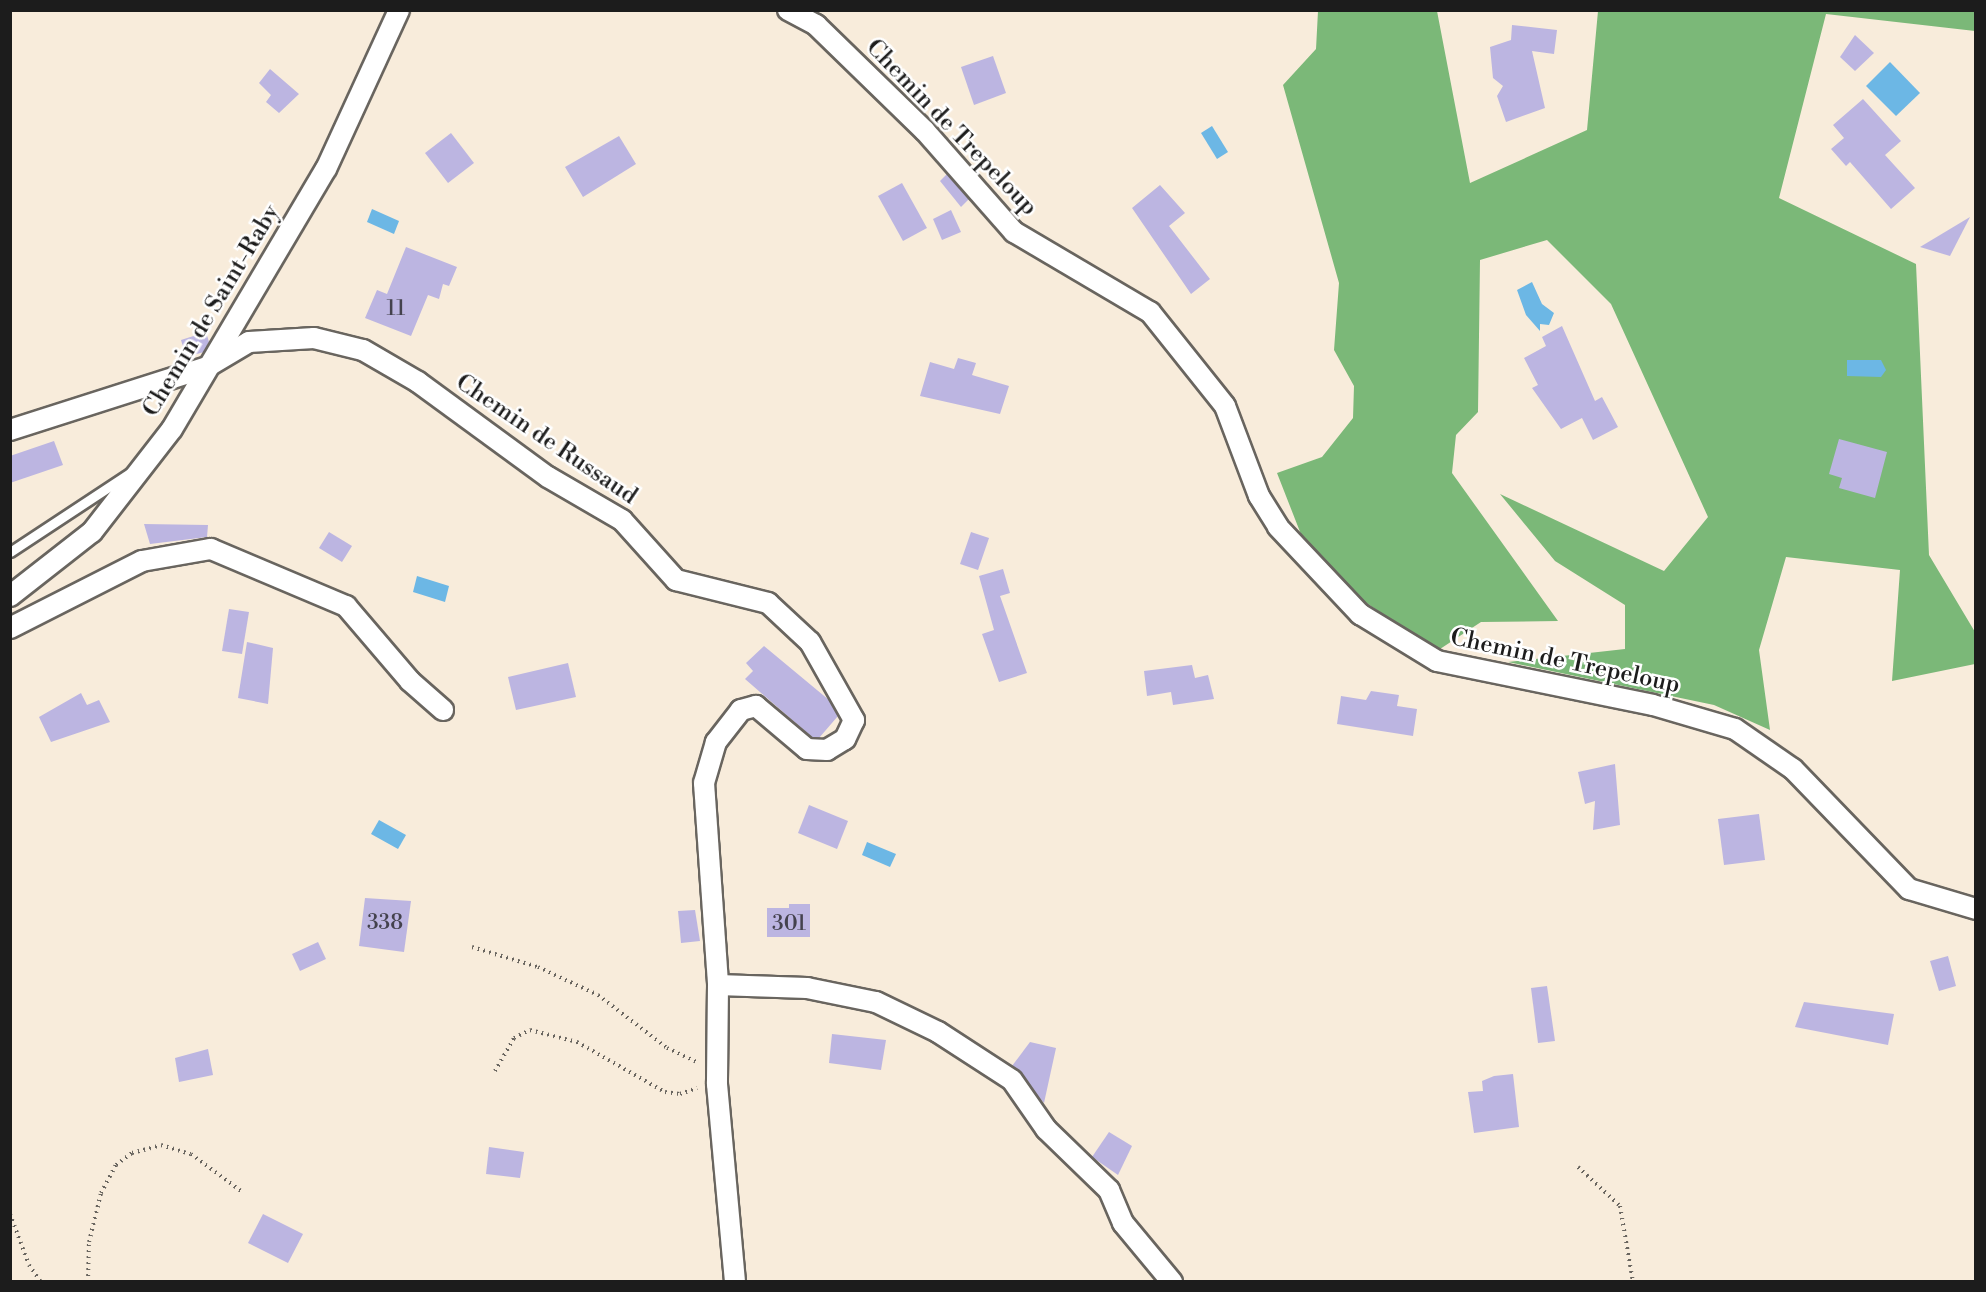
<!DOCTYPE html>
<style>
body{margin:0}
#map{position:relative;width:1986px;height:1292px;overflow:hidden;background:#f8ecdb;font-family:"Libre Bodoni",serif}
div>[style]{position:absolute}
.forest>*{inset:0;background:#7bb878}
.water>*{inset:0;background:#6cb7e5}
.building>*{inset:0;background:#bcb5e1}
.path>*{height:4px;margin-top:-2px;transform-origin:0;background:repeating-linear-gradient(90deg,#69655f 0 1.5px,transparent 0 6px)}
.roads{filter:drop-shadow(2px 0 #69655f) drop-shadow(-2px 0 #69655f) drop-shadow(0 2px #69655f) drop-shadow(0 -2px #69655f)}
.service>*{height:9px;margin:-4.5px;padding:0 4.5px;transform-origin:4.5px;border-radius:4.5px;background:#fff}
.minor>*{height:20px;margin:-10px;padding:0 10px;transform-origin:10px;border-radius:10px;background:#fff}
span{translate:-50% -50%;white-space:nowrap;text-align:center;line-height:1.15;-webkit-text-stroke:5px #fff;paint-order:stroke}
.number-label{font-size:21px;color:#44424d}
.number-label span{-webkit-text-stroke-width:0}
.street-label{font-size:24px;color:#1c1c1c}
.frame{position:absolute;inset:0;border:12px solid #1c1c1c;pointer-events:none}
</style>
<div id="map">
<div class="forest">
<i style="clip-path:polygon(1318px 11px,1437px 11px,1470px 183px,1587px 130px,1598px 11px,1975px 11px,1975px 31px,1826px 14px,1779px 198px,1916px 264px,1929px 555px,1975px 632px,1975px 664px,1892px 681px,1900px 570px,1786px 557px,1759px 650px,1770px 730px,1714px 705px,1508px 662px,1625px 649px,1625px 605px,1555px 561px,1500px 494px,1664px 571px,1708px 517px,1611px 304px,1547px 240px,1480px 260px,1478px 412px,1456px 435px,1452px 473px,1558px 621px,1481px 622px,1437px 651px,1346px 589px,1304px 542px,1277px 473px,1322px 457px,1353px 418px,1354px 386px,1334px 350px,1339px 283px,1283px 85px,1316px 49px)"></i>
</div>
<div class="water">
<i style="clip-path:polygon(1890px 62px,1920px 93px,1896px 116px,1866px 86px)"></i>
<i style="clip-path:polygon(1212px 126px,1228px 152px,1217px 159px,1201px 133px)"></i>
<i style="clip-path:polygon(372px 209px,399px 221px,394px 234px,367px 222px)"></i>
<i style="clip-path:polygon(1532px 282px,1542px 304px,1554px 313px,1549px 325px,1540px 324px,1540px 331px,1526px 315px,1517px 290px)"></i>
<i style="clip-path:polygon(1847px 360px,1881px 360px,1886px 370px,1881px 377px,1847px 376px)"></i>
<i style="clip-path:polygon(417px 576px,449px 586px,445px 602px,413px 592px)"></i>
<i style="clip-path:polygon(379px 820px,406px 835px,398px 849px,371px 834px)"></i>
<i style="clip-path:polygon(867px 842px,896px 854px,890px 867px,862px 855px)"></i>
</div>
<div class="building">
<i style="clip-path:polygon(1512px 25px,1557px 30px,1554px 54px,1532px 51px,1545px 108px,1506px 122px,1497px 96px,1503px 86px,1493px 78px,1490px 47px,1511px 40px)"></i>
<i style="clip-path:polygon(1855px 35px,1874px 53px,1855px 71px,1840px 57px)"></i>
<i style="clip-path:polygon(993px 56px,1006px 93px,974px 105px,961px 67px)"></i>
<i style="clip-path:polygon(270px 69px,299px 94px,279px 113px,266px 102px,271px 95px,259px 83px)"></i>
<i style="clip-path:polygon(1863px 99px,1901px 141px,1885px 155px,1915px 188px,1891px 209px,1850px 162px,1846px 166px,1831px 149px,1844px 138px,1833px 125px)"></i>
<i style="clip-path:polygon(451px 133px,474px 163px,448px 183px,425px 153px)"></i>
<i style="clip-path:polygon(619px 136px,636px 164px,583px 197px,565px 167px)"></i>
<i style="clip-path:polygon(947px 174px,969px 199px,961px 207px,940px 181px)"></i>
<i style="clip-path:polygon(902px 183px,927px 228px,903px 241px,878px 196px)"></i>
<i style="clip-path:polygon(1160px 185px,1185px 213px,1169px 226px,1210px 279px,1191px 294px,1132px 208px)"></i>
<i style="clip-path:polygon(951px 210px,961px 232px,942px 240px,933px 219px)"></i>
<i style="clip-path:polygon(1970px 217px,1950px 256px,1920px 247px)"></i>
<i style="clip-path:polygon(406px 247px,457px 267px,449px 286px,443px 284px,439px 299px,428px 295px,411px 336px,365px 318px,377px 290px,387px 294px)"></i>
<i style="clip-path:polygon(1562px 326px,1595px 401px,1602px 397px,1618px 427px,1593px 440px,1582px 418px,1561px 429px,1532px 388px,1538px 385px,1524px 358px,1546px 346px,1542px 337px)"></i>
<i style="clip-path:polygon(206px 332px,209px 342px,204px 352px,186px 357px,181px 340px)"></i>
<i style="clip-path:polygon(958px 358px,976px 363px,972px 375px,1009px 386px,1000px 414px,920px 396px,930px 362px,954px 369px)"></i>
<i style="clip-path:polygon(1839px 439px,1887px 452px,1875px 498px,1839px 488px,1842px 478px,1829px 474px)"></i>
<i style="clip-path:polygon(54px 441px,63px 465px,10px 483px,10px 456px)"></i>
<i style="clip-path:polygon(144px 524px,208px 525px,207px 537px,150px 544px)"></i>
<i style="clip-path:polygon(329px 532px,352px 546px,342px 562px,319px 548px)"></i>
<i style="clip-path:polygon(971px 532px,989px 538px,978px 570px,960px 564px)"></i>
<i style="clip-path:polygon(1003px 569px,1010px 593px,1000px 596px,1027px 673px,999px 682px,982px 634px,994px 630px,979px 576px)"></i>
<i style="clip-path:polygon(229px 609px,249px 612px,242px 654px,222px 651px)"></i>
<i style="clip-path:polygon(247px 642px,273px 648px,268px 704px,238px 698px)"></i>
<i style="clip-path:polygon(764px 646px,829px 700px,838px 716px,819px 738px,812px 737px,745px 679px,753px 671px,746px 663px)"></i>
<i style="clip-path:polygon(568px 663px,576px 697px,516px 710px,508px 677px)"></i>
<i style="clip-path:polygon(1192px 665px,1195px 678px,1208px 675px,1214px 699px,1173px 705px,1171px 692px,1147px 696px,1144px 671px)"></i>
<i style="clip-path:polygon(1371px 691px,1399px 695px,1397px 706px,1417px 709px,1413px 736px,1337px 724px,1341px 696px,1366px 700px)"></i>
<i style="clip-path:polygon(81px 693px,87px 705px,99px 700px,110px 722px,51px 742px,39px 717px)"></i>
<i style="clip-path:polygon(1615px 764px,1620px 825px,1593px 830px,1595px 801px,1585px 804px,1578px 772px)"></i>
<i style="clip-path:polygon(809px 805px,848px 821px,837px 849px,798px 833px)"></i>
<i style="clip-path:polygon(1759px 814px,1765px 860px,1724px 865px,1718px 819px)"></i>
<i style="clip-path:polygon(365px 898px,411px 901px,404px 952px,359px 946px)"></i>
<i style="clip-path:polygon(789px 904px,810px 904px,810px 937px,767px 937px,767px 908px,789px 908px)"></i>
<i style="clip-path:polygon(695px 910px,700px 941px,681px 943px,678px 911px)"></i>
<i style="clip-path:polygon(318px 942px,326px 959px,300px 971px,292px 954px)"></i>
<i style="clip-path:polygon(1948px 956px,1956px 986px,1939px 991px,1930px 961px)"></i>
<i style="clip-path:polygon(1547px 986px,1555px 1041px,1538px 1043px,1531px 988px)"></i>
<i style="clip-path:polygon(1804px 1002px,1894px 1014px,1888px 1045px,1795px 1027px)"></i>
<i style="clip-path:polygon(832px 1034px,886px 1040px,881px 1070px,829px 1063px)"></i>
<i style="clip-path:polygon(1030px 1042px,1056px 1048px,1044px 1103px,1012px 1066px)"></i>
<i style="clip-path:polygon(208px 1049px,213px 1075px,179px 1082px,175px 1058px)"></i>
<i style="clip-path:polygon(1513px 1074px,1519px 1127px,1474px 1133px,1468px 1092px,1483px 1091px,1482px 1081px,1494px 1076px)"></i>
<i style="clip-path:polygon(1109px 1132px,1132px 1146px,1118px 1175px,1092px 1157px)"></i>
<i style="clip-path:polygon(489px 1147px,524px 1152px,520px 1178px,486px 1174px)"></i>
<i style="clip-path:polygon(263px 1214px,303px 1234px,288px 1263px,248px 1243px)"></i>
</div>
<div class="path">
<i style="left:472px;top:947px;width:69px;rotate:16.9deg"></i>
<i style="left:538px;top:967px;width:66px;rotate:25deg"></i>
<i style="left:598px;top:995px;width:87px;rotate:37.5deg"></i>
<i style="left:667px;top:1048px;width:33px;rotate:25deg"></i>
<i style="left:495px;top:1071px;width:38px;rotate:-60deg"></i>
<i style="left:514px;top:1038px;width:18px;rotate:-27deg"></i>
<i style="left:530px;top:1030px;width:49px;rotate:14.3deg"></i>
<i style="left:577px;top:1042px;width:101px;rotate:29.6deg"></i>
<i style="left:665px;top:1092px;width:15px;rotate:8deg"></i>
<i style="left:680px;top:1094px;width:18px;rotate:-19deg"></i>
<i style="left:1578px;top:1167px;width:57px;rotate:42.9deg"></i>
<i style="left:1620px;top:1206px;width:77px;rotate:80.3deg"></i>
<i style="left:10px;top:1214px;width:54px;rotate:69.6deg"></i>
<i style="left:29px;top:1265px;width:21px;rotate:55deg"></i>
<i style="left:88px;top:1282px;width:40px;rotate:-88.6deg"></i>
<i style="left:89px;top:1242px;width:50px;rotate:-76.2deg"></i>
<i style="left:101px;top:1193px;width:32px;rotate:-62deg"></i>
<i style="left:116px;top:1165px;width:20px;rotate:-37deg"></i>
<i style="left:132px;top:1153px;width:30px;rotate:-15deg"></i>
<i style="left:161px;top:1145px;width:31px;rotate:17deg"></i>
<i style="left:191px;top:1154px;width:62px;rotate:36.5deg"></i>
</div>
<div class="roads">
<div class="service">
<i style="left:10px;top:552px;width:144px;rotate:-33.4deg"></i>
</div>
<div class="minor">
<i style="left:788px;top:10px;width:32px;rotate:28deg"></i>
<i style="left:816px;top:25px;width:152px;rotate:44.2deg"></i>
<i style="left:925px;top:131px;width:135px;rotate:48.6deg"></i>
<i style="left:1014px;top:232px;width:158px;rotate:30.5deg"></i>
<i style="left:1150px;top:312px;width:120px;rotate:51.4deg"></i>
<i style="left:1225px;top:406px;width:96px;rotate:69.3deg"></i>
<i style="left:1259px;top:496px;width:36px;rotate:58deg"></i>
<i style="left:1278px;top:527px;width:120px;rotate:46.7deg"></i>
<i style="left:1360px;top:614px;width:90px;rotate:31.4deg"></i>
<i style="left:1437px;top:661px;width:220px;rotate:11.5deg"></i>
<i style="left:1653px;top:705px;width:85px;rotate:16.3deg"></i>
<i style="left:1735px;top:729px;width:70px;rotate:34.6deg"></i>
<i style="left:1793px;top:769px;width:167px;rotate:46deg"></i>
<i style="left:1909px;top:889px;width:70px;rotate:16.6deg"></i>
<i style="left:10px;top:430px;width:207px;rotate:-17.7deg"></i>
<i style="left:207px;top:367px;width:49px;rotate:-30.8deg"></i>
<i style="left:249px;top:342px;width:65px;rotate:-3.5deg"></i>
<i style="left:314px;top:338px;width:50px;rotate:13.8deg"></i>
<i style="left:363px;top:350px;width:64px;rotate:30.2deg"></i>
<i style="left:418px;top:382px;width:161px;rotate:36.2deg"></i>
<i style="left:548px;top:477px;width:86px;rotate:30.2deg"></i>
<i style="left:622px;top:520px;width:81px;rotate:48deg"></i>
<i style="left:676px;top:580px;width:95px;rotate:14deg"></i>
<i style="left:768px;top:603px;width:57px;rotate:42.9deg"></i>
<i style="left:810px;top:642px;width:90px;rotate:60.6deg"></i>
<i style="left:854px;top:720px;width:21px;rotate:115deg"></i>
<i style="left:845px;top:739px;width:21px;rotate:149deg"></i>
<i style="left:827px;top:750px;width:20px;rotate:-177deg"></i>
<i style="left:807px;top:749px;width:67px;rotate:-139.9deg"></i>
<i style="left:756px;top:706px;width:16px;rotate:165deg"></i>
<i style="left:741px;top:710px;width:41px;rotate:128deg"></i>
<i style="left:716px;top:742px;width:43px;rotate:106.3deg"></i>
<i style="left:704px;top:783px;width:202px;rotate:86deg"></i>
<i style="left:718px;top:985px;width:89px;rotate:1.9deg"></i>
<i style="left:807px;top:988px;width:70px;rotate:11.5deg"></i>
<i style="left:876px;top:1002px;width:69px;rotate:25.8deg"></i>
<i style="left:938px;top:1032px;width:88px;rotate:33deg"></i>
<i style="left:1012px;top:1080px;width:60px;rotate:55.2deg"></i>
<i style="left:1046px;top:1129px;width:88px;rotate:44.1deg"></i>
<i style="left:1109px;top:1190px;width:36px;rotate:67deg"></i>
<i style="left:1123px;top:1223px;width:77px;rotate:50.3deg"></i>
<i style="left:10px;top:596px;width:104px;rotate:-38deg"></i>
<i style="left:92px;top:532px;width:130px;rotate:-52.2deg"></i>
<i style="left:172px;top:429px;width:302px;rotate:-59.4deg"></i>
<i style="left:326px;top:169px;width:175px;rotate:-65.3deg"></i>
<i style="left:10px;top:628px;width:148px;rotate:-26.9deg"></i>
<i style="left:142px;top:561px;width:70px;rotate:-9.9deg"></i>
<i style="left:211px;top:549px;width:147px;rotate:22.9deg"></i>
<i style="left:346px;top:606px;width:99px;rotate:49.5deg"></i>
<i style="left:410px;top:681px;width:44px;rotate:41.3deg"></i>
<i style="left:718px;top:985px;width:99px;rotate:90.6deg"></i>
<i style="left:717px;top:1084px;width:199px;rotate:84.8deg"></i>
</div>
</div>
<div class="number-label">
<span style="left:396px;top:309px">11</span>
<span style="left:385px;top:923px">338</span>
<span style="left:789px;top:924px">301</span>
</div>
<div class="street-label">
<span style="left:951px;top:128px;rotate:46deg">Chemin de Trepeloup</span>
<span style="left:212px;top:311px;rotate:-59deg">Chemin de Saint-Raby</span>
<span style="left:546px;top:440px;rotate:34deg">Chemin de Russaud</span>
<span style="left:1565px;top:662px;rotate:12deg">Chemin de Trepeloup</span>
</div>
<div class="frame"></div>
</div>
